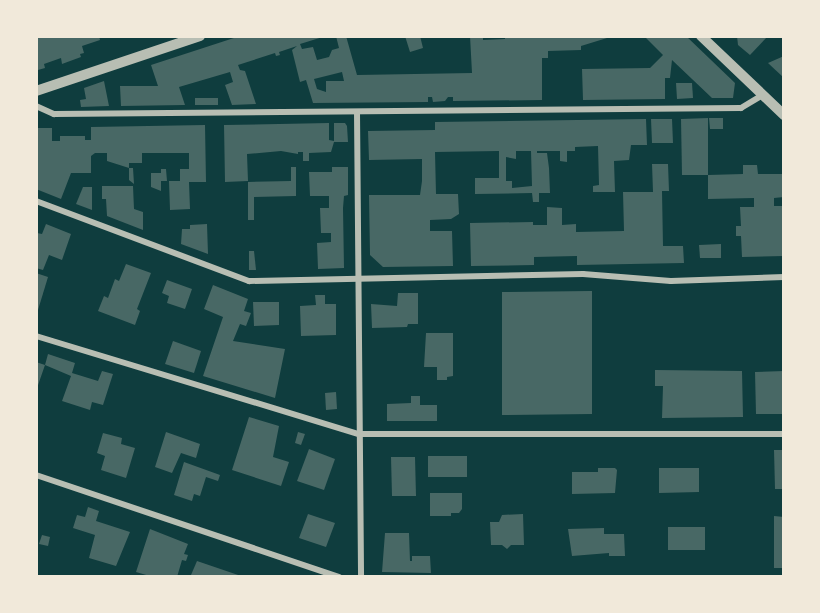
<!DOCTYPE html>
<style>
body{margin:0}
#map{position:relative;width:820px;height:613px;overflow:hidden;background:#0f3d3e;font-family:"Open Sans",sans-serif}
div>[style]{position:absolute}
.building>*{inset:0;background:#486865}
.minor>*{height:6px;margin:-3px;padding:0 3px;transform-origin:3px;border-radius:3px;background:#b8beb3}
.tertiary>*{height:10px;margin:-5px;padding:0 5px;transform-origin:5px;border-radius:5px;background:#b8beb3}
span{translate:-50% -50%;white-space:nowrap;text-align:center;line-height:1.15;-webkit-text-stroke:4.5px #f1e9da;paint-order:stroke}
.frame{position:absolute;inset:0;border:38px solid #f1e9da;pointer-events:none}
</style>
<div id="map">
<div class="building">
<i style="clip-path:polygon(36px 36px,99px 36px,100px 40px,82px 46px,84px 53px,80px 54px,81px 57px,62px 64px,61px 58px,44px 64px,45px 68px,38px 70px,36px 67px)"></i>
<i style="clip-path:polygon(evenodd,240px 36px,326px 36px,300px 44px,302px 49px,313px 47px,317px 60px,329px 57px,332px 50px,339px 48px,336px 36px,346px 36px,357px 75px,472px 73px,470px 36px,483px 36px,483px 40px,505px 39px,505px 36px,606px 36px,607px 38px,581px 46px,581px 50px,548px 51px,548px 58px,542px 58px,542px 100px,453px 101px,453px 97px,448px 97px,445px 101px,433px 102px,432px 97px,428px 97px,428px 102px,313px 103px,306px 80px,300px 82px,292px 50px,297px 46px,279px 52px,280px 55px,276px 56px,275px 53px,238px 65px,240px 70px,245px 71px,256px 104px,232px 105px,225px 85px,233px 82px,230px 72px,179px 87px,185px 105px,121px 106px,120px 86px,158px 86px,151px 65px,240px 36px,342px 72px,344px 81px,326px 81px,326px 92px,317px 89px,314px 79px,342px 72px)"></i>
<i style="clip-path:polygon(405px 36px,420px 36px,423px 48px,410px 52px)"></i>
<i style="clip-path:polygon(644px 36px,686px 36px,735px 83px,733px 98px,712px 98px,672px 60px,670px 78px,665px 78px,665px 99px,583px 100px,582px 69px,650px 68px,663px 55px)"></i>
<i style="clip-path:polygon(737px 36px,768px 36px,750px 55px,738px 45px)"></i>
<i style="clip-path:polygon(784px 56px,784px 78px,768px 63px)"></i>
<i style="clip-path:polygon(104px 81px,109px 106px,81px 107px,80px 100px,86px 99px,84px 88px)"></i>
<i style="clip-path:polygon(676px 83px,692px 83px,693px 98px,677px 99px)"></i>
<i style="clip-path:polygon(195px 98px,218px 98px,218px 105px,195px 105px)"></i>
<i style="clip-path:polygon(708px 118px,708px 175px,682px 175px,681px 119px)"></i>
<i style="clip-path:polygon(709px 118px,723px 118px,723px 129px,710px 129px)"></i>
<i style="clip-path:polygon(evenodd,646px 119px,647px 145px,631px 145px,629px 160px,614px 161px,615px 192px,593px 192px,593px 186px,599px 185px,598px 146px,575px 147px,575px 151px,567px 151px,567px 162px,560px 161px,560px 151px,537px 151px,537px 153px,547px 153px,549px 168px,550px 193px,539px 193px,539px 202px,533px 202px,532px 193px,475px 194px,475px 178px,499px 178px,499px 151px,435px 152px,436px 194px,458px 194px,459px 214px,451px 219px,430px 220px,430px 231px,452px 231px,453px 266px,383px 267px,370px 255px,369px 195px,420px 195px,422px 181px,422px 159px,369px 160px,368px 131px,435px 130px,435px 122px,646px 119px,516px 151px,531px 151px,532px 186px,512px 188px,512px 181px,506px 181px,506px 157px,516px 159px,516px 151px)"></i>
<i style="clip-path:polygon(651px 119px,672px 119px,673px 143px,652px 143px)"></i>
<i style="clip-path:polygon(329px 123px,329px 140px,334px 141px,334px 123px,345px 123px,347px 126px,348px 142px,334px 142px,331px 152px,309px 153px,309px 161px,303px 161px,303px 152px,298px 152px,298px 154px,281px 151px,247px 154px,248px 181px,225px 182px,224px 125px)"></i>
<i style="clip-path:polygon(205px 125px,206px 182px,189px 182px,190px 209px,170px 210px,169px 181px,180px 181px,180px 169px,189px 169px,189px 153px,142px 153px,142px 163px,129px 163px,129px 168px,133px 168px,134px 184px,129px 180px,129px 168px,107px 161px,107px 153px,95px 153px,91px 156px,91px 173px,71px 173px,61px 199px,36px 189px,36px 128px,52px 128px,52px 141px,60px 141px,60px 136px,85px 136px,85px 140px,91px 140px,91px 127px)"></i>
<i style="clip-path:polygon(652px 164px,668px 164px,669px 191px,662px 191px,663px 246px,683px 246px,684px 263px,577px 265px,577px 256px,534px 257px,534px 265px,471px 266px,470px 223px,533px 222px,533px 225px,547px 225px,547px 207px,562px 208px,562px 225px,576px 224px,576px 232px,624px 231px,623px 192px,653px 192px)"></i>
<i style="clip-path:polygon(743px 165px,757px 165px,758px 174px,784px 174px,784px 197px,774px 198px,774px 206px,784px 206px,784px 256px,742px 257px,741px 236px,736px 236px,736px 226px,741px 226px,740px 207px,754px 207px,754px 198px,708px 199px,708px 175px,743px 174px)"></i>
<i style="clip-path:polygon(291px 167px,296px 167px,296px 196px,254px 197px,254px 220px,248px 220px,248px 182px,291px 181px)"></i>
<i style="clip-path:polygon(332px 167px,348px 167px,348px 195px,344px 196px,343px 208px,344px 268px,318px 269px,317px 243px,331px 242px,331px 233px,321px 233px,320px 208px,329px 208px,329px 196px,310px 196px,309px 172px,332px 172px)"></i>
<i style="clip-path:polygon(161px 169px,166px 169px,167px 181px,161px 181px,161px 191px,151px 187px,151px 173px,161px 173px)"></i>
<i style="clip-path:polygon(102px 186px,133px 186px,134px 209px,143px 212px,143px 230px,107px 216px,106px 199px,102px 199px)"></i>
<i style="clip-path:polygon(83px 187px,92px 187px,92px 210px,76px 204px)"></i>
<i style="clip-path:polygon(46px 224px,71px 234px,62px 260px,49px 255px,43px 270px,36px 268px,36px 236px,37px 233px,42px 234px)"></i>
<i style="clip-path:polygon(207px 224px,208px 254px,181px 244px,182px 229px,190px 229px,190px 225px)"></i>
<i style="clip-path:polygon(721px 244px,721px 258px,700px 258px,699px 245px)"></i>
<i style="clip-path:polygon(249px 251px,254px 251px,256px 270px,249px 270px)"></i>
<i style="clip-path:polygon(126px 264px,151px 273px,137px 309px,140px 311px,135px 325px,98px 311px,104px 296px,108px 298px,115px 279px,119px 281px)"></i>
<i style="clip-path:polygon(36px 273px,48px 277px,38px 310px,36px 309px)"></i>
<i style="clip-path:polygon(167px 280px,192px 289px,185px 309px,167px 303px,169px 296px,162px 293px)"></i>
<i style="clip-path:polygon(213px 285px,248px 299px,244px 311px,251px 313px,246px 326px,240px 324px,233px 341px,285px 349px,275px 398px,203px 376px,223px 317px,204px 309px)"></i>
<i style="clip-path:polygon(590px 291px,592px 291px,592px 414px,502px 415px,502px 292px)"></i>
<i style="clip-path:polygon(398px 293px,418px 293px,418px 324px,408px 324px,407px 327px,372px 328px,371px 304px,397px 306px)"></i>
<i style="clip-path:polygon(315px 295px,325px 295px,325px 304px,336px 304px,336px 335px,301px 336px,300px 306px,316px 305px)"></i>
<i style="clip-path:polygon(253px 302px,279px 302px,279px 325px,254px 326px)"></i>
<i style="clip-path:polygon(426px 333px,453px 333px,453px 376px,447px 377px,447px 380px,437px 380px,437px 367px,424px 367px)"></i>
<i style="clip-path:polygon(173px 341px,201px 351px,194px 373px,165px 364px)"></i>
<i style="clip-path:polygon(48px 354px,75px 363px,72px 373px,98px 381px,102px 371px,113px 374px,103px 405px,92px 402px,90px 410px,62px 401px,71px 376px,45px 365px,36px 391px,36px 362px,45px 365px)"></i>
<i style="clip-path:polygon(655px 370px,742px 371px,743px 417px,662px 418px,663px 386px,655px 386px)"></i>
<i style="clip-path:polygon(784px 371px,784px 414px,756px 414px,755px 372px)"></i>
<i style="clip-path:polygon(336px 392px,337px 409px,326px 410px,325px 393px)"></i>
<i style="clip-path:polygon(411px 396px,420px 396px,420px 405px,437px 405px,437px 421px,387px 421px,387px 404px,411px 403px)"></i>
<i style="clip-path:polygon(249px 417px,279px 426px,273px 457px,289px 462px,281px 486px,232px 470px)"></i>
<i style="clip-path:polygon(166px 432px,200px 444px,196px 458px,181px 453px,172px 473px,155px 467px)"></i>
<i style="clip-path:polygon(298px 432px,305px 434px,301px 445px,295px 443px)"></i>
<i style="clip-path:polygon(103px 433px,122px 438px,121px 444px,135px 448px,126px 478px,101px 470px,105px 456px,97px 453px)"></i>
<i style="clip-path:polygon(309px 449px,335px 459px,324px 490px,297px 481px)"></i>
<i style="clip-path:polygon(774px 450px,784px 450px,784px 489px,775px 489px)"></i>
<i style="clip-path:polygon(428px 456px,467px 456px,467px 477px,428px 477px)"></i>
<i style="clip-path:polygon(391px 457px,415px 457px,416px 496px,392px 496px)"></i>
<i style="clip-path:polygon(184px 462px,220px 475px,218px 481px,206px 477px,200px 496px,194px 494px,192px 501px,174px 495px)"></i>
<i style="clip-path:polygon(598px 468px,615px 468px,617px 470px,615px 493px,572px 494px,572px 472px,598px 472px)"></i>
<i style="clip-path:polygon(659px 468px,699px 468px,699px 492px,659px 493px)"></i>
<i style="clip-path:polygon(430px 493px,462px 493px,462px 509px,459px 513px,451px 513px,451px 516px,430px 516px)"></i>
<i style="clip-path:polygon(88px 507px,99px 511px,96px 521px,130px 532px,116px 566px,89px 558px,95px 535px,73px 528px,77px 515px,85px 517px)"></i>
<i style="clip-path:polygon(308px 514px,335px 523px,326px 547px,299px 538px)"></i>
<i style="clip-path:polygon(523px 514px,524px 545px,511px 545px,507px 549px,502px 545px,491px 545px,490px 522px,499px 522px,502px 515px)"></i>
<i style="clip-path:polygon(774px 516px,784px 517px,784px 568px,774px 568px)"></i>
<i style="clip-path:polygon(668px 527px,705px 527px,705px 550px,668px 550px)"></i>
<i style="clip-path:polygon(604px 528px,604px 534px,624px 534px,625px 556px,609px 556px,609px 553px,572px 556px,568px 529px)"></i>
<i style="clip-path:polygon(150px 529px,188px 544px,184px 554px,188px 555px,186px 561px,182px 560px,177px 577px,153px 577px,136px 572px)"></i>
<i style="clip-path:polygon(385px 533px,409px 533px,410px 561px,412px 561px,412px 556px,430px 556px,431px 573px,382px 572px)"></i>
<i style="clip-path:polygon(42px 535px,50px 537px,48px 546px,39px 544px)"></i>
<i style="clip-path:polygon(197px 561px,244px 577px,191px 575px)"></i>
</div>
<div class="minor">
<i style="left:36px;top:106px;width:20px;rotate:24deg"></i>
<i style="left:54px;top:114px;width:687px;rotate:-0.5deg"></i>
<i style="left:741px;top:108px;width:26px;rotate:-31deg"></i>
<i style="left:357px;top:112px;width:465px;rotate:89.5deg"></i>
<i style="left:36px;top:201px;width:228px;rotate:20.6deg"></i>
<i style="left:249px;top:281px;width:334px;rotate:-1.2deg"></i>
<i style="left:583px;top:274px;width:88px;rotate:4.5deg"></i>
<i style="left:671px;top:281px;width:113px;rotate:-2deg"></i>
<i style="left:36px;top:336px;width:338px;rotate:16.9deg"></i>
<i style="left:359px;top:434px;width:425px"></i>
<i style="left:36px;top:475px;width:320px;rotate:18.6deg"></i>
</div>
<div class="tertiary">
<i style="left:701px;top:36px;width:115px;rotate:43.6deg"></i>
<i style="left:36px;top:91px;width:173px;rotate:-18.5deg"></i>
</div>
<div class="frame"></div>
</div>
